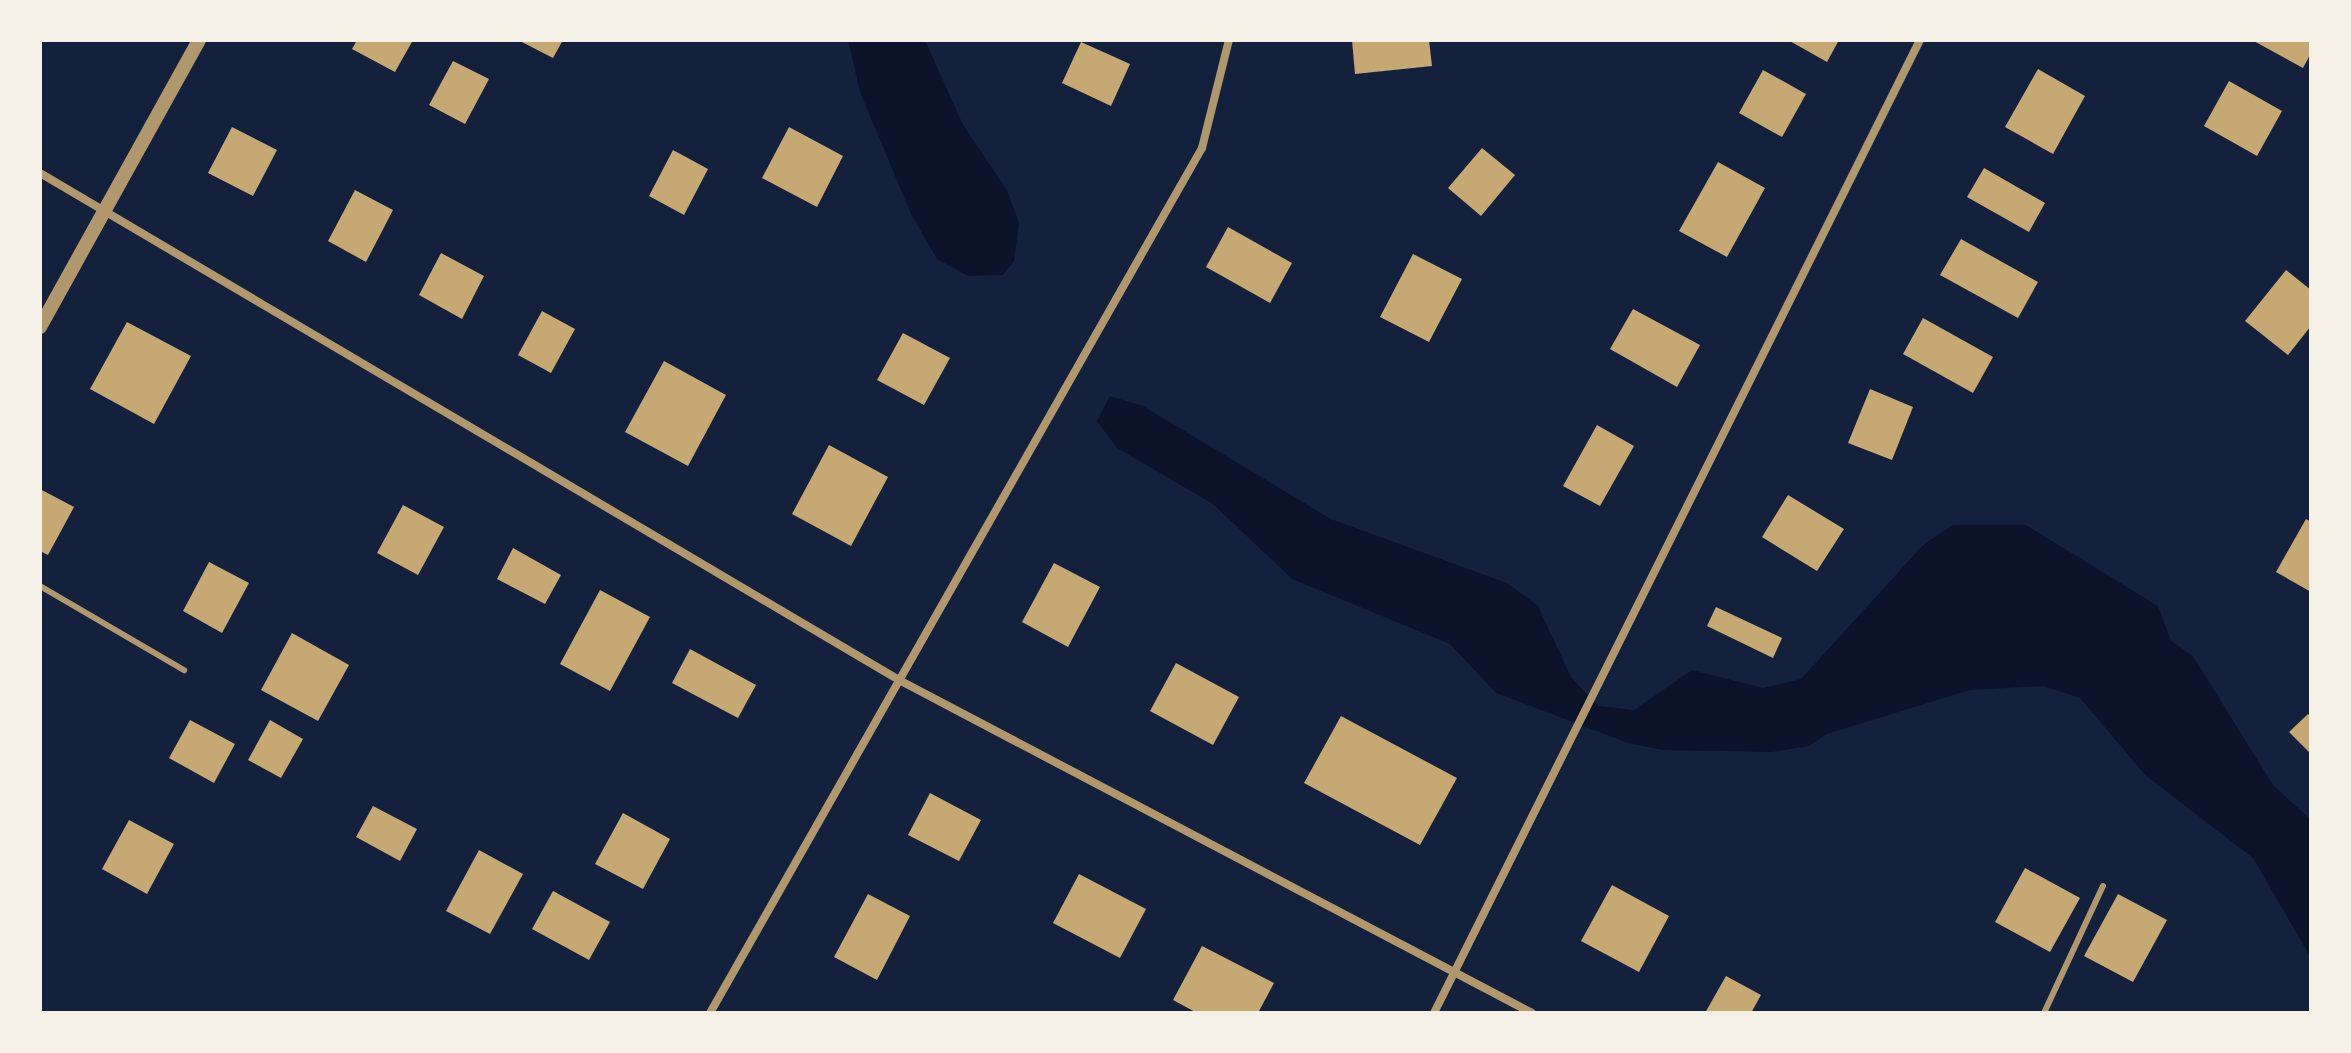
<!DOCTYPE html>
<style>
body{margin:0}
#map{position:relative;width:2351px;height:1053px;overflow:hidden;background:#14213d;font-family:"Fira Sans Condensed",sans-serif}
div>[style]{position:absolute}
.water>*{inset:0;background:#0b132b}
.building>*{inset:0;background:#c6a872}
.service>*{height:6px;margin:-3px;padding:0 3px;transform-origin:3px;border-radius:3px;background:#b1986c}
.minor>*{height:8px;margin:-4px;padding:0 4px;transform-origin:4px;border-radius:4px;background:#b1986c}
.tertiary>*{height:14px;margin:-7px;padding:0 7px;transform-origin:7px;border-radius:7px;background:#b1986c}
span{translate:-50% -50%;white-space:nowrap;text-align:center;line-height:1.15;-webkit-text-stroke:7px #f6f1e7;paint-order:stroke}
.frame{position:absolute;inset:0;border:42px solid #f6f1e7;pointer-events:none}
</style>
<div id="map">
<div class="water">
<i style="clip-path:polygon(848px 40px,925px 40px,963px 125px,1007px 190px,1019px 223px,1014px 261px,1003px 275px,968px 276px,937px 259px,911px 214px,860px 92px)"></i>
<i style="clip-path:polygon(1110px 396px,1143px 406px,1331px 519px,1507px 583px,1538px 606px,1571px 677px,1598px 706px,1634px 710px,1692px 670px,1763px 688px,1801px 679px,1924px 544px,1953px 525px,2026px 525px,2158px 606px,2171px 641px,2193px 656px,2273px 785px,2311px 820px,2311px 958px,2253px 858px,2145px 775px,2080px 698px,2043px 686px,1970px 690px,1827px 734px,1809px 746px,1772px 752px,1663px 750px,1628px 743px,1496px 693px,1450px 644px,1292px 579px,1213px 504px,1117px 448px,1097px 421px)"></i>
</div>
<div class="building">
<i style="clip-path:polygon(357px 40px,413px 40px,395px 72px,352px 49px)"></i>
<i style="clip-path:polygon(518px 40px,563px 40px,553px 58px)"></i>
<i style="clip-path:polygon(1352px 40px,1429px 40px,1432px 66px,1355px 74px)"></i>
<i style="clip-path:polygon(1788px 40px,1839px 40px,1827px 62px)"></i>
<i style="clip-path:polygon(2252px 40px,2311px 40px,2311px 53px,2303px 68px)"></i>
<i style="clip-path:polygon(1081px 42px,1130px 64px,1111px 106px,1062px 83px)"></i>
<i style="clip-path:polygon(453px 61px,489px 79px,465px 124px,429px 105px)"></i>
<i style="clip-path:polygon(2038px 69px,2085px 96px,2053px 154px,2005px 127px)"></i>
<i style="clip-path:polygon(1763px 70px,1806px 94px,1782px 137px,1739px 113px)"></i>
<i style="clip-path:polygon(2229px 81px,2282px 111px,2257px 156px,2204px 126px)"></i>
<i style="clip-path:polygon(232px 127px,277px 150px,253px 196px,208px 173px)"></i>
<i style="clip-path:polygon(789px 127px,843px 156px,817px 207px,762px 178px)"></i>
<i style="clip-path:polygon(1482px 148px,1515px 175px,1481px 216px,1448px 188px)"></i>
<i style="clip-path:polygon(673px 150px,708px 169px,684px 215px,649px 196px)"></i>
<i style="clip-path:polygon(1718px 162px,1765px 188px,1727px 257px,1679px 231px)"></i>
<i style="clip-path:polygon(1984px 168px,2045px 203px,2029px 232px,1967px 197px)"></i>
<i style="clip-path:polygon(355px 190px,393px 210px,366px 262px,328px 241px)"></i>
<i style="clip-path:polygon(1228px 227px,1292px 263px,1270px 303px,1206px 267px)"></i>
<i style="clip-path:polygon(1961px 239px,2038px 282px,2018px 318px,1940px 275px)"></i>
<i style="clip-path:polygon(441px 253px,484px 276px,462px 319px,419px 295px)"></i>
<i style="clip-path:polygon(1413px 254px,1462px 279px,1429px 342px,1380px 317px)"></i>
<i style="clip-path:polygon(2286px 270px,2311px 290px,2311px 326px,2288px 355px,2245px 321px)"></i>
<i style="clip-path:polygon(1633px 309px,1700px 345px,1677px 387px,1610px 349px)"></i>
<i style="clip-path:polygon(542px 311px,575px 329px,551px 373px,518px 355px)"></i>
<i style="clip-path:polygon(1923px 318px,1993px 357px,1973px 393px,1903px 354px)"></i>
<i style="clip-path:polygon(127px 322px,191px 356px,154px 424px,90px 389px)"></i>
<i style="clip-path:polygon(903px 333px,950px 358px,924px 405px,877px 380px)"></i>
<i style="clip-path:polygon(664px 361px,726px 395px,688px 466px,625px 432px)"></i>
<i style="clip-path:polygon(1870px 389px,1913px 407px,1892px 460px,1848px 443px)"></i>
<i style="clip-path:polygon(1597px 425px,1634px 446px,1600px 506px,1563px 486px)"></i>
<i style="clip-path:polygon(829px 445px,888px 477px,851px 546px,792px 514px)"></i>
<i style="clip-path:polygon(40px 489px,74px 507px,48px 555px,40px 551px)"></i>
<i style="clip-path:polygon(1788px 495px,1844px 529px,1817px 571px,1762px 537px)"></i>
<i style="clip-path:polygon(403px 505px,444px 527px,418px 575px,377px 553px)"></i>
<i style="clip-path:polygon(2306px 519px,2311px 522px,2311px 592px,2276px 572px)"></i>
<i style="clip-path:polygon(513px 548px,561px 575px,545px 604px,497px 579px)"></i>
<i style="clip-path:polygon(209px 562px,249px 583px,222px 633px,183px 611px)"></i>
<i style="clip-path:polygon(1054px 563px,1100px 587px,1068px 647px,1022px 622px)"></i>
<i style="clip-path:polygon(600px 590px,650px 617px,610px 691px,560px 664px)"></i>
<i style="clip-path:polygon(1716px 607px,1782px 638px,1773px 658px,1707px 626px)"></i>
<i style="clip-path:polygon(292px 633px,349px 665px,318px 721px,261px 690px)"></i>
<i style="clip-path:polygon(690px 649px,756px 685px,738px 718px,672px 683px)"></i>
<i style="clip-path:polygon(1176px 663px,1239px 697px,1213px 745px,1150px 711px)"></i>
<i style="clip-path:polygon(2308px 714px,2311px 717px,2311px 754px,2289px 732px)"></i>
<i style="clip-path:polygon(1341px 716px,1457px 778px,1420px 845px,1304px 783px)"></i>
<i style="clip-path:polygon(190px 720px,235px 744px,214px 783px,169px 758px)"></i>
<i style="clip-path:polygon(270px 720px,303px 739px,281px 778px,248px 760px)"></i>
<i style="clip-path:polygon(930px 793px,981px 820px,959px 861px,908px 835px)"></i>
<i style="clip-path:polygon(373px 806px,417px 829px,400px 861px,356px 837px)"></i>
<i style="clip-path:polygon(623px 813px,670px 839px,643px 889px,595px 864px)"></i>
<i style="clip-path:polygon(129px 820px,174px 844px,147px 894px,102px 869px)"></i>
<i style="clip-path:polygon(479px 850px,523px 874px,490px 934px,446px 911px)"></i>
<i style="clip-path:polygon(2025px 868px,2080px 898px,2050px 952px,1995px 922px)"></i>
<i style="clip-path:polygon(1079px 874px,1146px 909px,1120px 958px,1053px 923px)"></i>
<i style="clip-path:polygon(1612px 885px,1669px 916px,1639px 972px,1581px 941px)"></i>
<i style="clip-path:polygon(553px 891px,610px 922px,589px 960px,532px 929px)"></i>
<i style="clip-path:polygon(868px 894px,910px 916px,877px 980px,834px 957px)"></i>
<i style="clip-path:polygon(2118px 894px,2167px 920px,2133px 982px,2084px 956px)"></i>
<i style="clip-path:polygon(1202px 946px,1274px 983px,1258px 1013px,1197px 1013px,1173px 1000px)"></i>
<i style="clip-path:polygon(1726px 976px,1761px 995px,1751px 1013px,1705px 1013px)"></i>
</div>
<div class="service">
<i style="left:40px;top:586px;width:167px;rotate:30.3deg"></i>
<i style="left:2044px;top:1013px;width:140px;rotate:-65.1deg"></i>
</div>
<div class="minor">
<i style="left:40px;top:173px;width:997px;rotate:30.55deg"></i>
<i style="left:899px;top:680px;width:715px;rotate:27.75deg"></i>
<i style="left:710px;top:1013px;width:995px;rotate:-60.37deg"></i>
<i style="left:1202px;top:148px;width:111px;rotate:-76deg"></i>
<i style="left:1434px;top:1013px;width:1088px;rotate:-63.46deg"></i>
</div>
<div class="tertiary">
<i style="left:40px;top:327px;width:328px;rotate:-61deg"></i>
</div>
<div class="frame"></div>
</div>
